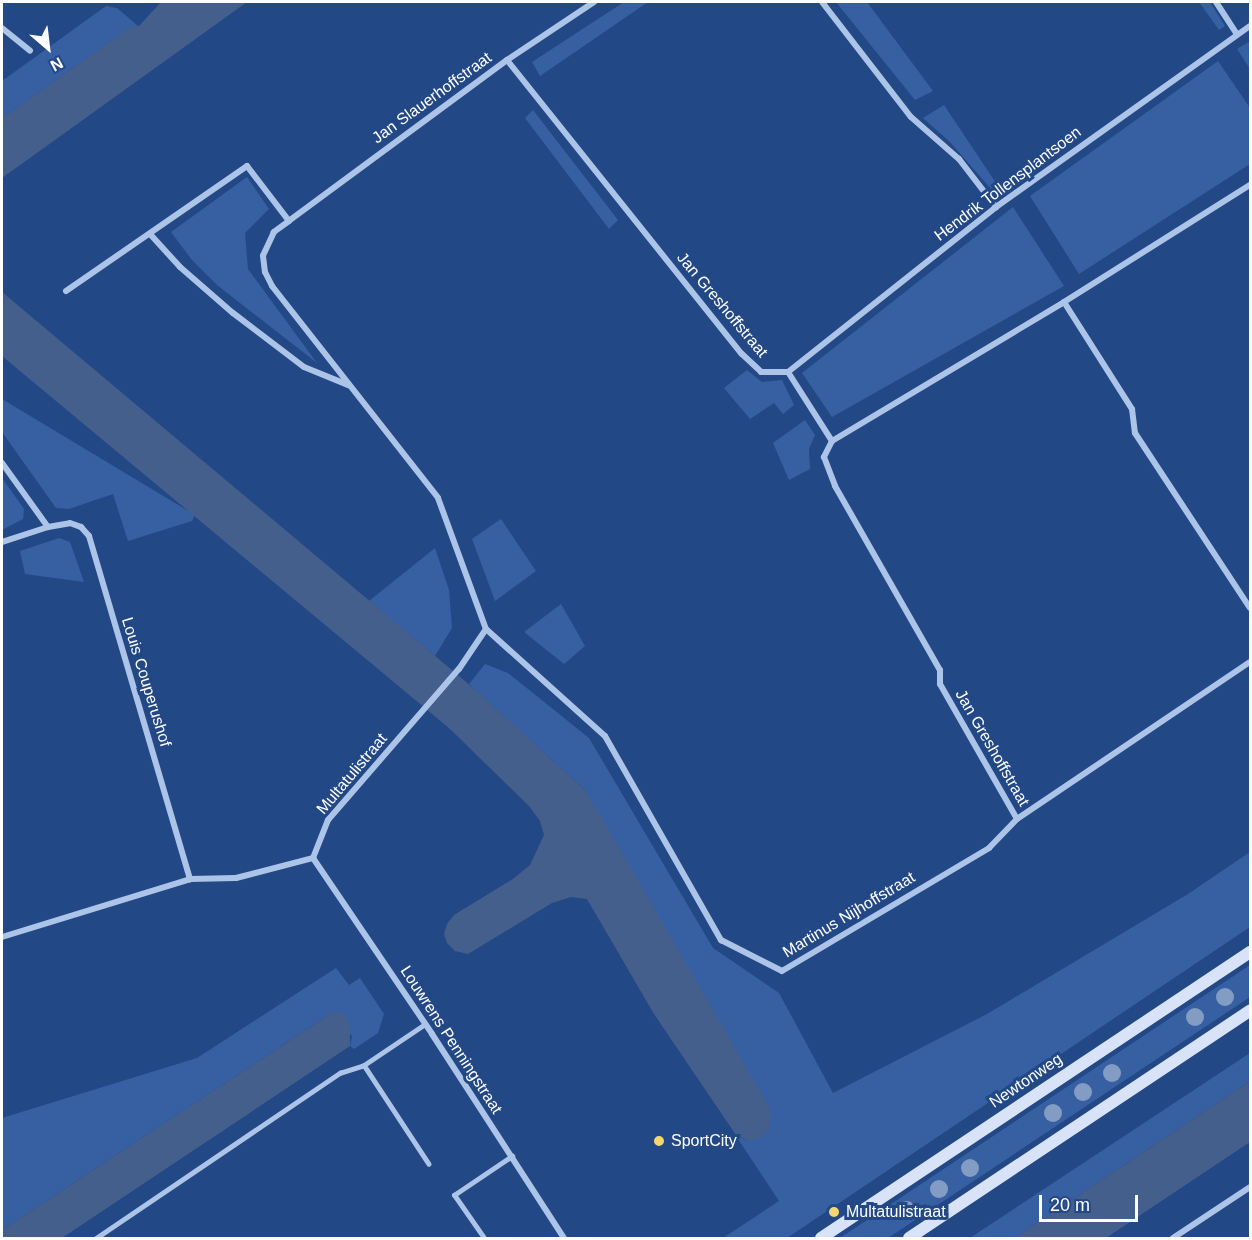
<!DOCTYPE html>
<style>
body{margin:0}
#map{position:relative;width:1252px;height:1240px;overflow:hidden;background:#234886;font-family:Arial,sans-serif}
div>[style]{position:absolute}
.green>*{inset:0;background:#3760a3}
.water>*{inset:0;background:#455f8d}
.lane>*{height:4.5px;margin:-2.25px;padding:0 2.25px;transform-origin:2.25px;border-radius:2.25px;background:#adc4e9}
.street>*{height:6px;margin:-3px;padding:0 3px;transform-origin:3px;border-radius:3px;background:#adc4e9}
.secondary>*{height:12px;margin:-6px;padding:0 6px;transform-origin:6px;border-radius:6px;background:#d8e3f7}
.trees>*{width:18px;height:18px;margin:-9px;border-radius:50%;background:#839cc4}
.dots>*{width:16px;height:16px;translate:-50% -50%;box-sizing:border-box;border:3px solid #234886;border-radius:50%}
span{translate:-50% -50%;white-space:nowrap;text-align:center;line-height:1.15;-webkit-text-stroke:6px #234886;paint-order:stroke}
.street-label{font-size:16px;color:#fff}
.poi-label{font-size:16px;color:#fff}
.left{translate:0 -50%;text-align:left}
.frame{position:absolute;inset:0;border:3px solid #fff;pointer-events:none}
.north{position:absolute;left:18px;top:18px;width:60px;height:60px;-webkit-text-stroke:4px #234886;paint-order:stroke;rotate:152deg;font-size:16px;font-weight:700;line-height:24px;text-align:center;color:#fff}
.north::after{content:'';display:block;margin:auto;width:21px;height:27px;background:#fff;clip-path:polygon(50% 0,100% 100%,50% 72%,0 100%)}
.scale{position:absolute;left:1039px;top:1195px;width:99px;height:27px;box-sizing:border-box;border:3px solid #fff;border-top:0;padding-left:8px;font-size:18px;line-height:21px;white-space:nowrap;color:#fff;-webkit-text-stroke:4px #234886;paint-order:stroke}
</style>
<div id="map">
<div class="green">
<i style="clip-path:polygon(624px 2px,648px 2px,540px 76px,532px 62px)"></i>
<i style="clip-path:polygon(836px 2px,867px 2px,933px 91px,915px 100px)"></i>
<i style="clip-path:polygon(1199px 2px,1210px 2px,1225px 26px,1219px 30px)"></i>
<i style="clip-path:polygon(106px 6px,117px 8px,138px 26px,130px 28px,2px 118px,2px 81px)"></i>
<i style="clip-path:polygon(1250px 41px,1250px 69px,1237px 49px)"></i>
<i style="clip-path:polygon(1218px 61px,1250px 108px,1250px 164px,1079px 274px,1030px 196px)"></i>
<i style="clip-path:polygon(944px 105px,998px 186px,991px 189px,949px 141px,923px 118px)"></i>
<i style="clip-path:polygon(533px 110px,618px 220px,609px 229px,525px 118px)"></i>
<i style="clip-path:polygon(247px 177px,269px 209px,245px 233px,248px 269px,317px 363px,217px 285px,192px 260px,171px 232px)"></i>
<i style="clip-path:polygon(1013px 207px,1064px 286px,832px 417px,802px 373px)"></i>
<i style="clip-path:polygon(747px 370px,762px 382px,782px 380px,794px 405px,783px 414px,774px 403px,750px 419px,724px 388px)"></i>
<i style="clip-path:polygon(2px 399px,195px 515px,192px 521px,128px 541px,113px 494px,69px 509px,56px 508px,2px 432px)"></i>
<i style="clip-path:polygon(805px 420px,815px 435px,809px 449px,810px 469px,789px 480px,773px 443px)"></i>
<i style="clip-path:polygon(2px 478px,24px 509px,23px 519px,2px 530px)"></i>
<i style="clip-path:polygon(501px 519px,536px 571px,495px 601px,472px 539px)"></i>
<i style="clip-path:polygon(59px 538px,70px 542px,84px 582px,25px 574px,20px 551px)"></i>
<i style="clip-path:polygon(435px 548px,449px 590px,452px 628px,435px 656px,369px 601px)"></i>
<i style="clip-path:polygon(561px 604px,585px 646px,564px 664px,524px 632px)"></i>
<i style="clip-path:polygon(485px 664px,508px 673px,589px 738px,713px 948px,779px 993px,833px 1093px,987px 1014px,1188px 894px,1250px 852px,1250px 927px,787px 1238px,723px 1238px,779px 1201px,736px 1136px,747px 1140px,586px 791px,469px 684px)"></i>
<i style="clip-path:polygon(1250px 965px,1250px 997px,888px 1238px,840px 1238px)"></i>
<i style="clip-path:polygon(336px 968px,349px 985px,360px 978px,384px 1014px,378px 1033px,354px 1049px,350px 1046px,352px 1036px,330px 1014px,2px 1230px,2px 1118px,197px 1058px)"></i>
<i style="clip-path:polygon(1250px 1053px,1250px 1081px,1014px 1238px,970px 1238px)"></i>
</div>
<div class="water">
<i style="clip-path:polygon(161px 2px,247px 2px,2px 178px,2px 118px,131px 27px,139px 26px)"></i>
<i style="clip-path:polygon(2px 292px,478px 692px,586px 791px,771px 1110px,769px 1129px,760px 1138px,747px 1140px,736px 1135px,654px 1014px,587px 899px,571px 897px,552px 903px,468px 954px,455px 951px,447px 943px,444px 934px,447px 924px,454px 915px,513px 879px,530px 865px,544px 835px,540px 821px,529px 806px,449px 728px,2px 356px)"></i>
<i style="clip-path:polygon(341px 1012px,350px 1023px,350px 1046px,62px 1238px,2px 1238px,2px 1230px,330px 1014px)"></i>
<i style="clip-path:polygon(1250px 1081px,1250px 1142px,1106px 1238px,1014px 1238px)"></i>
</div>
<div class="lane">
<i style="left:364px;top:1065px;width:118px;rotate:56.7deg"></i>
<i style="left:96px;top:1238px;width:295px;rotate:-34.1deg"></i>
<i style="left:340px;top:1073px;width:25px;rotate:-18deg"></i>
<i style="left:364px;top:1065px;width:73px;rotate:-33.9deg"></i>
<i style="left:484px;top:1238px;width:52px;rotate:-124.9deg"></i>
<i style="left:454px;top:1195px;width:70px;rotate:-33.9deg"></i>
</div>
<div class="street">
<i style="left:594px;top:2px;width:105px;rotate:146.3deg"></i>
<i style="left:507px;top:60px;width:271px;rotate:143.6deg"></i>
<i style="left:289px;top:221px;width:19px;rotate:144deg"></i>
<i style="left:274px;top:232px;width:26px;rotate:115deg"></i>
<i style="left:263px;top:256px;width:16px;rotate:83deg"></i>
<i style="left:265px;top:272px;width:16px;rotate:63deg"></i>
<i style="left:272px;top:286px;width:269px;rotate:51.9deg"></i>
<i style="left:438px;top:498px;width:140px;rotate:69.9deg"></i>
<i style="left:486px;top:629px;width:160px;rotate:42deg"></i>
<i style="left:605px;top:736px;width:235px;rotate:60.4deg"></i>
<i style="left:721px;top:940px;width:68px;rotate:26.9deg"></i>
<i style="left:782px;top:971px;width:241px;rotate:-30.7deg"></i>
<i style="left:989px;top:848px;width:40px;rotate:-46deg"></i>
<i style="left:1017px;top:819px;width:281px;rotate:-34deg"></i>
<i style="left:822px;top:2px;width:145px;rotate:52.3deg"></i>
<i style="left:911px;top:117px;width:64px;rotate:41.2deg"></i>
<i style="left:959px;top:159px;width:61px;rotate:52.4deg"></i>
<i style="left:1216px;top:2px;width:38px;rotate:57deg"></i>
<i style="left:2px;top:28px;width:36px;rotate:39deg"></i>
<i style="left:507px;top:60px;width:376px;rotate:51.4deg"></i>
<i style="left:742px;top:354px;width:26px;rotate:43deg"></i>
<i style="left:761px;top:372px;width:27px"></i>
<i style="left:788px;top:372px;width:82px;rotate:57.5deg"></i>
<i style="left:832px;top:441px;width:18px;rotate:117deg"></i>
<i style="left:824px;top:457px;width:31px;rotate:69deg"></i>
<i style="left:835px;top:486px;width:212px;rotate:60.3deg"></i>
<i style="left:940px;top:670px;width:14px;rotate:90deg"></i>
<i style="left:940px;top:684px;width:155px;rotate:60.3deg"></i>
<i style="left:150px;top:234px;width:45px;rotate:47.7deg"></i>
<i style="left:180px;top:267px;width:70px;rotate:41deg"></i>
<i style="left:233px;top:313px;width:89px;rotate:37.3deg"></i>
<i style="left:304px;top:367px;width:48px;rotate:22.2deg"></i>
<i style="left:66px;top:291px;width:220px;rotate:-34.6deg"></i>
<i style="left:247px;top:166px;width:69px;rotate:52.6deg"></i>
<i style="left:1064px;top:302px;width:127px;rotate:57.6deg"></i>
<i style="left:1132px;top:409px;width:24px;rotate:83deg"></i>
<i style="left:1135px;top:433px;width:209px;rotate:56.7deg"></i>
<i style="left:788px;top:372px;width:265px;rotate:-38.4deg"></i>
<i style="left:996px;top:207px;width:312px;rotate:-35.5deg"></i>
<i style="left:832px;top:441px;width:270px;rotate:-30.9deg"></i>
<i style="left:1064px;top:302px;width:220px;rotate:-32.2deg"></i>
<i style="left:2px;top:463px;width:79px;rotate:54.3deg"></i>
<i style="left:48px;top:527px;width:48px;rotate:161.9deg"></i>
<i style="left:48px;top:527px;width:22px;rotate:-10deg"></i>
<i style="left:70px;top:523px;width:12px;rotate:20deg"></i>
<i style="left:81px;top:527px;width:12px;rotate:48deg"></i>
<i style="left:89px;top:536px;width:358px;rotate:73.6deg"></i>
<i style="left:313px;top:858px;width:212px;rotate:55.9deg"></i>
<i style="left:432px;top:1034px;width:243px;rotate:57.1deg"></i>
<i style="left:2px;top:937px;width:197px;rotate:-17.1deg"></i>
<i style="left:190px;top:879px;width:46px;rotate:-1.2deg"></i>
<i style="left:236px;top:878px;width:80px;rotate:-14.6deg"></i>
<i style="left:313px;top:858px;width:41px;rotate:-68.5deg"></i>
<i style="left:328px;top:820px;width:200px;rotate:-49.1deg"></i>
<i style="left:459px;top:669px;width:48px;rotate:-56deg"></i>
<i style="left:1173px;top:1238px;width:92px;rotate:-33.5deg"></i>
</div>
<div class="secondary">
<i style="left:821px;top:1238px;width:516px;rotate:-33.69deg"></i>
<i style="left:909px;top:1238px;width:410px;rotate:-33.7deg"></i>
</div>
<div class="trees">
<i style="left:1225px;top:997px"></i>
<i style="left:1195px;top:1017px"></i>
<i style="left:1112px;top:1073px"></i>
<i style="left:1083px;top:1092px"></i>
<i style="left:1053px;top:1113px"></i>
<i style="left:970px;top:1168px"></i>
<i style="left:939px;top:1189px"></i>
<i style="left:907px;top:1210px"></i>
</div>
<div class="dots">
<i style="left:659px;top:1141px;background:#f4d770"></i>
<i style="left:834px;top:1212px;background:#f4d770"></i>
</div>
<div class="street-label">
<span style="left:432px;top:98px;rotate:-36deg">Jan Slauerhoffstraat</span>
<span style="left:1008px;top:184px;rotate:-37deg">Hendrik Tollensplantsoen</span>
<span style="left:722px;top:305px;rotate:50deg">Jan Greshoffstraat</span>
<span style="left:146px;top:682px;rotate:73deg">Louis Couperushof</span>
<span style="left:992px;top:748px;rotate:60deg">Jan Greshoffstraat</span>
<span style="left:352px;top:774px;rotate:-50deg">Multatulistraat</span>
<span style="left:849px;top:915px;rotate:-31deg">Martinus Nijhoffstraat</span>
<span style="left:451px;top:1040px;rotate:57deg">Louwrens Penningstraat</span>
<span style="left:1026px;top:1081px;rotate:-34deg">Newtonweg</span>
</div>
<div class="poi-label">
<span class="left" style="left:671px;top:1141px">SportCity</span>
<span class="left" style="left:846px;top:1212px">Multatulistraat</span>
</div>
<div class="frame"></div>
<div class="north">N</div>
<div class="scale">20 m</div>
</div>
